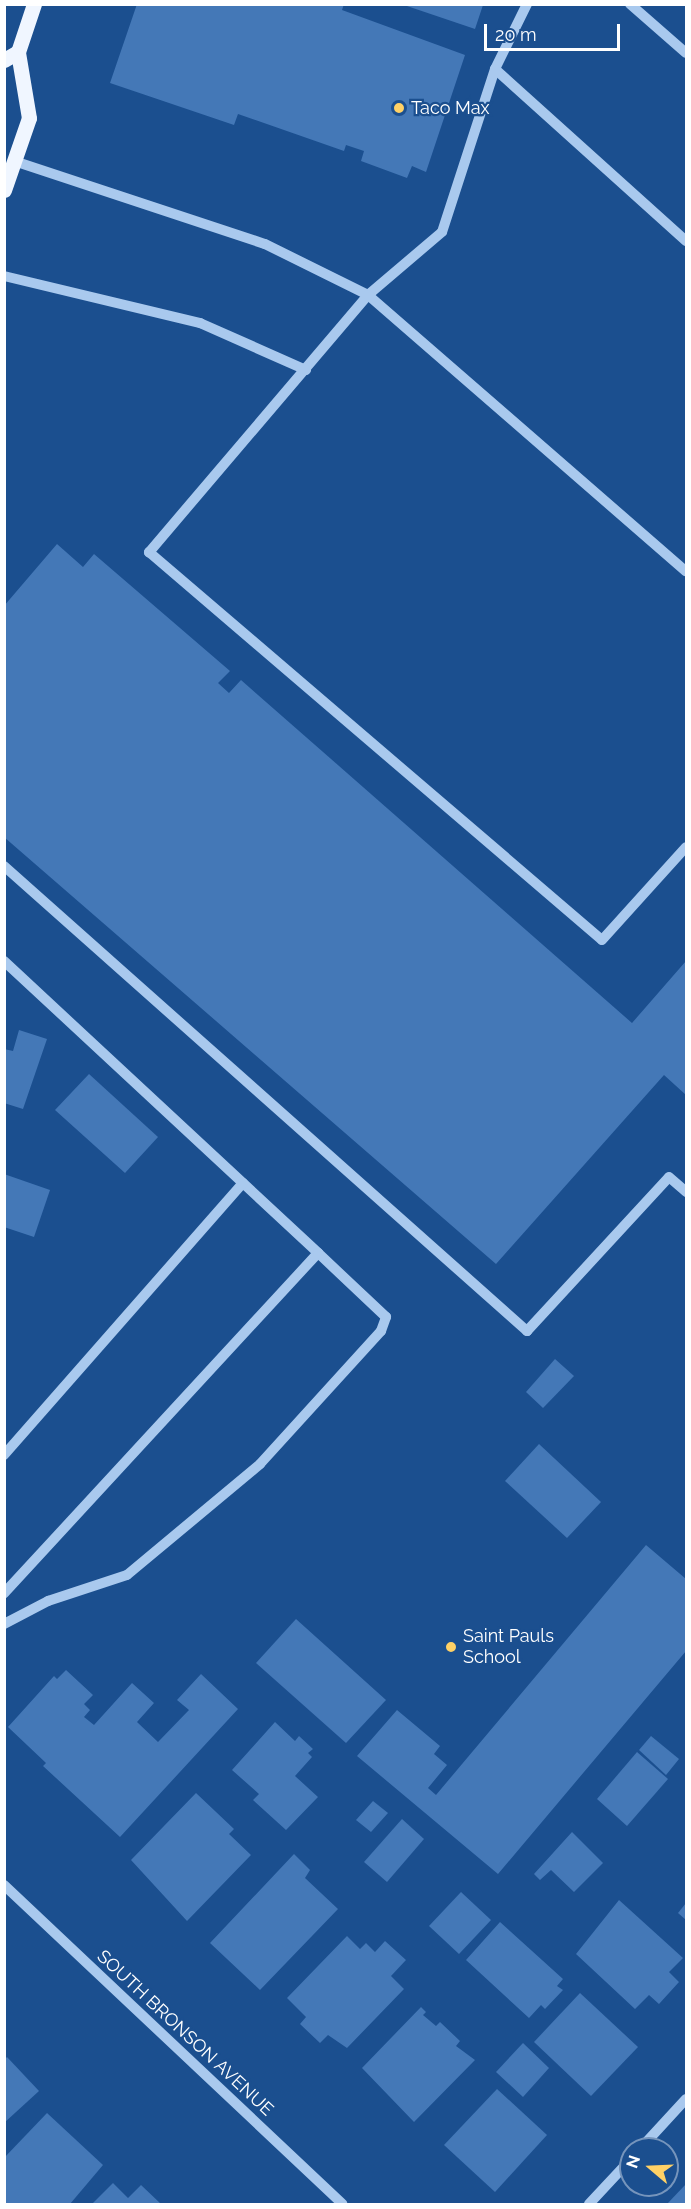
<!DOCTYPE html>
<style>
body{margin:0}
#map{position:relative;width:691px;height:2209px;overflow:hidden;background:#1b4f8f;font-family:Raleway,sans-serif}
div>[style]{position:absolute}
.building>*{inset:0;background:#4478b7}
.minor>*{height:10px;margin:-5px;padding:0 5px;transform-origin:5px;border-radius:5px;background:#a9c9ee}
.major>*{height:15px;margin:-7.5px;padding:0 7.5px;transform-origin:7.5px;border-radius:7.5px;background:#f0f6ff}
.dots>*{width:16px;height:16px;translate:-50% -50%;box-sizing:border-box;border:3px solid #1b4f8f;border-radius:50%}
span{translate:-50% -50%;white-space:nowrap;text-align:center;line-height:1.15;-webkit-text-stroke:4.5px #1b4f8f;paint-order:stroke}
.poi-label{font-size:18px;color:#fff}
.left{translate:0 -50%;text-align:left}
.street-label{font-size:18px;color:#fff}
.frame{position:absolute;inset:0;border:6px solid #fff;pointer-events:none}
.north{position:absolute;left:619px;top:2137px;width:60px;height:60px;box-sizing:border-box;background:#1b4f8f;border:2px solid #7695bc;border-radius:50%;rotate:289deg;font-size:16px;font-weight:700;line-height:24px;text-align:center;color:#fff}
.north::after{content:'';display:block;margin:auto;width:21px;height:27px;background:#ffd166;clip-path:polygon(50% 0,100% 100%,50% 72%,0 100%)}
.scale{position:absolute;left:484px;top:24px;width:136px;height:27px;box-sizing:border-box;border:3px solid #fff;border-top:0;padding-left:8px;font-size:18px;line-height:21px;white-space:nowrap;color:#fff;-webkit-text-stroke:4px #1b4f8f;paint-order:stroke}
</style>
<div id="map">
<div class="building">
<i style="clip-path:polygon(137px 4px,344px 4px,342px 10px,465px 55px,426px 172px,412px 166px,407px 178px,361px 161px,364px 151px,346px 145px,344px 151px,238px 114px,234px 125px,110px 83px)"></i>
<i style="clip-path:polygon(404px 5px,483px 5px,475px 29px)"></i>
<i style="clip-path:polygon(57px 544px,83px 567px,94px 554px,230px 671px,218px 683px,229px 693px,241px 680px,632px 1023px,686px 961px,686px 1095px,664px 1075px,496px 1264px,4px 837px,4px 606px)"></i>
<i style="clip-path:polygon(19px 1030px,47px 1039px,23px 1109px,4px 1103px,4px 1049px,13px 1051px)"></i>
<i style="clip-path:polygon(89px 1074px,158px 1137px,125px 1173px,55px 1110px)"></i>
<i style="clip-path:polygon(4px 1174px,50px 1190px,34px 1237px,4px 1227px)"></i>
<i style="clip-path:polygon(555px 1359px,574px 1376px,543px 1408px,526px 1392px)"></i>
<i style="clip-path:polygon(539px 1444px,601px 1502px,567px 1538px,505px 1481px)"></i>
<i style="clip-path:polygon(646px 1545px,686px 1579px,686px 1651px,498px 1874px,357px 1756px,397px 1710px,440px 1746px,434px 1754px,447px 1765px,428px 1788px,436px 1795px)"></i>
<i style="clip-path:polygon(296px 1619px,386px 1700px,346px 1743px,256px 1663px)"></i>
<i style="clip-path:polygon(66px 1670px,93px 1695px,84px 1704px,90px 1710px,84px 1717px,94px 1725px,132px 1683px,154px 1703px,137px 1722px,158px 1742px,189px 1710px,177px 1700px,201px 1674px,238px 1709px,120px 1837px,43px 1766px,46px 1763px,8px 1727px,54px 1676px,57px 1679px)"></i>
<i style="clip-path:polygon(275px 1722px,295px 1741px,299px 1736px,313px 1749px,308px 1753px,312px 1757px,295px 1776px,318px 1797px,286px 1830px,253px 1800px,259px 1794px,232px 1770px)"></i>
<i style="clip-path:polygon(651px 1736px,679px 1759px,666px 1775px,639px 1750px)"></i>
<i style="clip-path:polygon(637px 1752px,668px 1779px,627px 1826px,597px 1799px)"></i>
<i style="clip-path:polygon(196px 1793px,234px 1829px,229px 1834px,251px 1855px,187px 1921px,131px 1860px)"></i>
<i style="clip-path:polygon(373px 1801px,388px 1813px,371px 1832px,356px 1820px)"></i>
<i style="clip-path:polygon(402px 1819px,424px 1839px,387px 1882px,364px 1862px)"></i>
<i style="clip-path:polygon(572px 1832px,603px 1863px,574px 1892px,551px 1870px,540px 1880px,534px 1874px)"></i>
<i style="clip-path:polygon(294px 1854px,310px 1870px,305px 1878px,338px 1909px,260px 1990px,210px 1943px)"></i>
<i style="clip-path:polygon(461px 1892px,491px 1920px,459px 1954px,429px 1926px)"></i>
<i style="clip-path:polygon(619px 1900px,683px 1958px,669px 1972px,679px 1982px,659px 2004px,649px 1995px,635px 2009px,576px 1954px)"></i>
<i style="clip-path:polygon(686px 1903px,686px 1920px,678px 1913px)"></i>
<i style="clip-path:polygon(500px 1922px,563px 1979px,557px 1986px,563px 1990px,545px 2009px,541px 2005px,529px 2018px,466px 1960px)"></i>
<i style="clip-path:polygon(347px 1936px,360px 1949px,366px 1943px,375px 1952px,385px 1941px,406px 1960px,391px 1976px,404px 1989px,347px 2048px,328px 2035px,320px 2043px,300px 2024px,306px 2017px,287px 1998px)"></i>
<i style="clip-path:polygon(580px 1993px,638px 2047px,591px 2096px,534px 2042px)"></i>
<i style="clip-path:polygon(421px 2007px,426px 2012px,423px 2015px,436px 2026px,440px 2022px,460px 2041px,456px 2046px,475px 2060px,414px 2122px,362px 2068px)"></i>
<i style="clip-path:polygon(523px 2043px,549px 2068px,523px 2097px,496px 2072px)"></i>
<i style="clip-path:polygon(7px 2057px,39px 2091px,4px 2123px,4px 2060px)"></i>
<i style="clip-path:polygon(497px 2089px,547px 2135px,495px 2192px,444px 2145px)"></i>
<i style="clip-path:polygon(47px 2113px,103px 2165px,70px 2204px,4px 2204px,4px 2158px)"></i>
<i style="clip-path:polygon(113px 2183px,128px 2198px,141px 2185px,161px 2204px,92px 2204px)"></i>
<i style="clip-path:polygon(686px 2184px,686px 2204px,667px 2204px)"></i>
</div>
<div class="minor">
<i style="left:527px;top:4px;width:72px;rotate:116.2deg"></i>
<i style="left:495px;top:69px;width:257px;rotate:42deg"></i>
<i style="left:630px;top:4px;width:74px;rotate:41.2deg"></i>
<i style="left:495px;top:69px;width:171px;rotate:108deg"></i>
<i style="left:442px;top:232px;width:97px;rotate:139.6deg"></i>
<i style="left:368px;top:295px;width:338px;rotate:130.4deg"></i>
<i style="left:149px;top:552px;width:596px;rotate:40.58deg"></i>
<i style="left:602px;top:940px;width:125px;rotate:-47.9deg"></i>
<i style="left:14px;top:161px;width:264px;rotate:18.3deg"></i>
<i style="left:265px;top:244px;width:115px;rotate:26.3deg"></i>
<i style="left:368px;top:295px;width:421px;rotate:41deg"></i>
<i style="left:4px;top:276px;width:202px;rotate:13.5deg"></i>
<i style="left:200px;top:323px;width:116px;rotate:23.9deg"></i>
<i style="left:4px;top:866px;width:700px;rotate:41.64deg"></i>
<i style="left:527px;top:1331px;width:209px;rotate:-47.3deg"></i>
<i style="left:669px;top:1177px;width:23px;rotate:41deg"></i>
<i style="left:4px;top:961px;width:429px;rotate:42.9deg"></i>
<i style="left:318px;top:1253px;width:463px;rotate:132.7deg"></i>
<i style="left:4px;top:1455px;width:362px;rotate:-48.7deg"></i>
<i style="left:4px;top:1624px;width:50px;rotate:-27.6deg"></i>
<i style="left:48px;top:1601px;width:83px;rotate:-18.2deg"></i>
<i style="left:127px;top:1575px;width:173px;rotate:-39.8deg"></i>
<i style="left:260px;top:1464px;width:180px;rotate:-47.7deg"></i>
<i style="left:381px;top:1331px;width:15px;rotate:-70deg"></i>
<i style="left:386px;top:1317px;width:93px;rotate:-136.7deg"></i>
<i style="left:4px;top:1885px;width:465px;rotate:43.3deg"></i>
<i style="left:640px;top:2149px;width:68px;rotate:-47.4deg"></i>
<i style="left:589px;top:2204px;width:62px;rotate:-47deg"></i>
</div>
<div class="major">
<i style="left:4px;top:60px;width:16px;rotate:-30deg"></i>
<i style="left:4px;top:190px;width:76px;rotate:-70.9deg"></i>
<i style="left:29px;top:118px;width:67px;rotate:-99.5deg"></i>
<i style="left:18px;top:52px;width:51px;rotate:-71.6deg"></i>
</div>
<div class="dots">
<i style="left:399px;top:108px;background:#ffd166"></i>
<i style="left:451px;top:1647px;background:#ffd166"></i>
</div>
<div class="poi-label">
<span class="left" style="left:411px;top:108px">Taco Max</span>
<span class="left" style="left:463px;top:1647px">Saint Pauls<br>School</span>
</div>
<div class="street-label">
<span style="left:185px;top:2033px;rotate:43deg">SOUTH BRONSON AVENUE</span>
</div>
<div class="frame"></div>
<div class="north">N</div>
<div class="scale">20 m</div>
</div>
